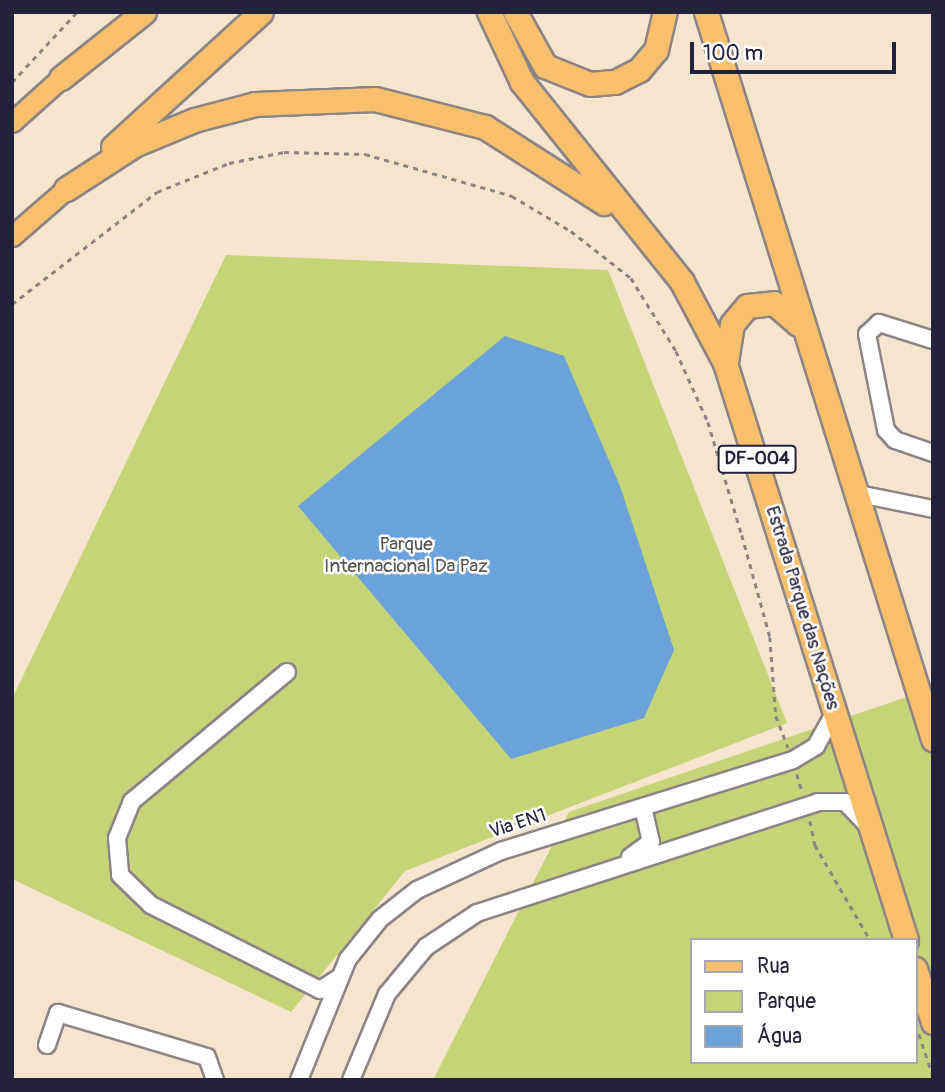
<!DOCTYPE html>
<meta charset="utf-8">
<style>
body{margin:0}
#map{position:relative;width:945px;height:1092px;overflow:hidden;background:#f5e5cf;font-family:Pangolin,sans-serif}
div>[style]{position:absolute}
.green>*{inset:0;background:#c5d476}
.water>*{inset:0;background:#6aa2d9}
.path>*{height:2.5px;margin-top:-1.25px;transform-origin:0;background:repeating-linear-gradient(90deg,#8c8485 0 5px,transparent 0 10px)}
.roads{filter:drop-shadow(2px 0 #8c8485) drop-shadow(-2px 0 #8c8485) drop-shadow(0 2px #8c8485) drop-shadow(0 -2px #8c8485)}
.minor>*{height:16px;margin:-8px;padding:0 8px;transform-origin:8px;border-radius:8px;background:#fff}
.major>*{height:19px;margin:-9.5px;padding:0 9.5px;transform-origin:9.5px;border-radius:9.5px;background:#f8bf6c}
.highway>*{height:23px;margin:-11.5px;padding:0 11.5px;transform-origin:11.5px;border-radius:11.5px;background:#f8bf6c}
span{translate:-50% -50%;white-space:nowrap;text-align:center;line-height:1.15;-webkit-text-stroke:5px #fff;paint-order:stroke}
.shield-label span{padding:2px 5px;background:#fff;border:2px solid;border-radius:5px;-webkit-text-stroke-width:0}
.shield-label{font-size:18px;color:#22223b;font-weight:700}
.park-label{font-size:19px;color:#53574d}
.street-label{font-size:19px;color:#22223b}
.frame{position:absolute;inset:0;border:14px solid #22223b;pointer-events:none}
.legend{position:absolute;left:690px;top:938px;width:228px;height:126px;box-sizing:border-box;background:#fff;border:2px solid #a7a7b1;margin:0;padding:9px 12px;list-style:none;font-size:21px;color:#22223b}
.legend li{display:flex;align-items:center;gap:14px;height:35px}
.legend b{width:35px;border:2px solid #a7a7b1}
.scale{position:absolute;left:690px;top:42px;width:206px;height:32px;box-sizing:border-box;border:4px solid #22223b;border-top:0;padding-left:9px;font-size:21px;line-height:24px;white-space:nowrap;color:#22223b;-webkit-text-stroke:5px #fff;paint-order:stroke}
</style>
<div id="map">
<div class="green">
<i style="clip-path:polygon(226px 255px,608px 270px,787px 723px,405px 871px,291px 1012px,12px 879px,12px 699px)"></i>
<i style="clip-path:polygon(evenodd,933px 688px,933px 1080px,433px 1080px,569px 812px,933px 688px,691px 940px,915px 940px,915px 1062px,691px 1062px,691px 940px)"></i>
</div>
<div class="water">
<i style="clip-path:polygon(505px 336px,564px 356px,620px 486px,674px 650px,644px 718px,511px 759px,298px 506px)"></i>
</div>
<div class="path">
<i style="left:12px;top:82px;width:96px;rotate:-47.1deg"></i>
<i style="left:12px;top:304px;width:183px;rotate:-37.7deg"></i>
<i style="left:157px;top:192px;width:78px;rotate:-21.9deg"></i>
<i style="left:229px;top:163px;width:56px;rotate:-11.3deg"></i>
<i style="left:284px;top:152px;width:81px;rotate:1.4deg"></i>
<i style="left:365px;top:154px;width:153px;rotate:15.9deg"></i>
<i style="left:512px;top:196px;width:69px;rotate:30.7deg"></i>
<i style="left:571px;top:231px;width:76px;rotate:38.1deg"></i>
<i style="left:631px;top:278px;width:86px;rotate:58.3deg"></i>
<i style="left:676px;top:351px;width:78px;rotate:65.7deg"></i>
<i style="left:708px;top:422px;width:118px;rotate:73.3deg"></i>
<i style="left:742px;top:535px;width:106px;rotate:74.6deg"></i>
<i style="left:770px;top:637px;width:79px;rotate:85.7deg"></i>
<i style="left:776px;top:716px;width:34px;rotate:69deg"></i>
<i style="left:797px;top:774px;width:18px;rotate:74deg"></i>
<i style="left:810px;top:821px;width:25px;rotate:78deg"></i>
<i style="left:815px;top:845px;width:110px;rotate:59.9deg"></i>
<i style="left:919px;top:1034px;width:44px;rotate:71.6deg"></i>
</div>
<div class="roads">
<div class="minor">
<i style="left:933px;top:340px;width:57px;rotate:-162.5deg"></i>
<i style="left:879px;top:323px;width:16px;rotate:137deg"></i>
<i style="left:867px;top:334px;width:98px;rotate:78.8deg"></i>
<i style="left:886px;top:430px;width:13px;rotate:48deg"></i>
<i style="left:895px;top:440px;width:40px;rotate:18.9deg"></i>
<i style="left:854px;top:493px;width:81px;rotate:11.4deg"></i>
<i style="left:287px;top:672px;width:202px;rotate:140.2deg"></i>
<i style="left:132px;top:801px;width:40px;rotate:112deg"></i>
<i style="left:117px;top:838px;width:37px;rotate:85deg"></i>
<i style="left:120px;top:875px;width:43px;rotate:44.1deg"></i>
<i style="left:151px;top:905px;width:189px;rotate:26.7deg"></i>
<i style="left:320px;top:990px;width:20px;rotate:-33deg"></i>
<i style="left:630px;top:857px;width:26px;rotate:-36deg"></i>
<i style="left:651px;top:842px;width:36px;rotate:-103deg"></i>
<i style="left:47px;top:1045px;width:34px;rotate:-71deg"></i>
<i style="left:58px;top:1013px;width:155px;rotate:16.5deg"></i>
<i style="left:207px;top:1057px;width:24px;rotate:71deg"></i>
<i style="left:299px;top:1080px;width:131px;rotate:-68deg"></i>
<i style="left:348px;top:959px;width:51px;rotate:-51.3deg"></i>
<i style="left:380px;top:919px;width:47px;rotate:-38.1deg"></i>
<i style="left:417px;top:890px;width:93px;rotate:-24.9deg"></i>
<i style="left:501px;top:851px;width:306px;rotate:-17.3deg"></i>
<i style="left:793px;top:760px;width:27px;rotate:-31deg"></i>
<i style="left:816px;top:746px;width:38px;rotate:-61deg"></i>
<i style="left:351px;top:1080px;width:93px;rotate:-67.3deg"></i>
<i style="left:387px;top:994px;width:61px;rotate:-50.3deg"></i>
<i style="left:426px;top:947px;width:61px;rotate:-33.7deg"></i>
<i style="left:477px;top:913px;width:359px;rotate:-18deg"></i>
<i style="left:818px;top:802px;width:27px"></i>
<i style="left:845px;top:802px;width:29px;rotate:46deg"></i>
</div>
<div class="major">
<i style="left:12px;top:122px;width:66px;rotate:-41.9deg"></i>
<i style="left:12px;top:236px;width:72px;rotate:-41deg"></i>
</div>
<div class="highway">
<i style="left:489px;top:12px;width:77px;rotate:64.8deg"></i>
<i style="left:522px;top:82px;width:256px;rotate:51.3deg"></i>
<i style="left:682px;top:282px;width:92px;rotate:62deg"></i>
<i style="left:725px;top:363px;width:605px;rotate:72.58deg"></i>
<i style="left:515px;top:12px;width:62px;rotate:60.9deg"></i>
<i style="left:545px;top:66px;width:48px;rotate:21.8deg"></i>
<i style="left:590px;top:84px;width:25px;rotate:-5deg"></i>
<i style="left:615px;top:82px;width:27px;rotate:-27deg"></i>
<i style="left:639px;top:70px;width:26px;rotate:-50deg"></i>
<i style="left:656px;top:50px;width:39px;rotate:-77deg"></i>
<i style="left:706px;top:12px;width:762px;rotate:72.66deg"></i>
<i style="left:61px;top:78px;width:106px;rotate:-38.5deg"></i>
<i style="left:113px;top:147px;width:200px;rotate:-42.4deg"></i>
<i style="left:66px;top:189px;width:81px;rotate:-32.9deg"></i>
<i style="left:134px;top:145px;width:65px;rotate:-22.6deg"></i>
<i style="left:194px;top:120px;width:63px;rotate:-14.7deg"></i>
<i style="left:255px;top:104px;width:120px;rotate:-2.4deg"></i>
<i style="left:375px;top:99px;width:114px;rotate:14.3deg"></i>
<i style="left:485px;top:127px;width:141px;rotate:32.6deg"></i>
<i style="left:726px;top:362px;width:38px;rotate:-81deg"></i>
<i style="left:732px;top:324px;width:23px;rotate:-50deg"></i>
<i style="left:747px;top:306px;width:27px;rotate:-6deg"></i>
<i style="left:774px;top:303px;width:32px;rotate:41deg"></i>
<i style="left:915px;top:969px;width:56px;rotate:71.2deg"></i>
</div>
</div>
<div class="shield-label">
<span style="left:757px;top:459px">DF-004</span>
</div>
<div class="park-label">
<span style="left:406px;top:556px">Parque<br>Internacional Da Paz</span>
</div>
<div class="street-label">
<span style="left:802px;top:608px;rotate:73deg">Estrada Parque das Nações</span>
<span style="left:518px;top:824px;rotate:-18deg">Via EN1</span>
</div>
<div class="frame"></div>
<ul class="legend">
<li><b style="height:9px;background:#f8bf6c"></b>Rua</li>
<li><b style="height:19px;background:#c5d476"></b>Parque</li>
<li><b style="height:19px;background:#6aa2d9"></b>Água</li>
</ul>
<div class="scale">100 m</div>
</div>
